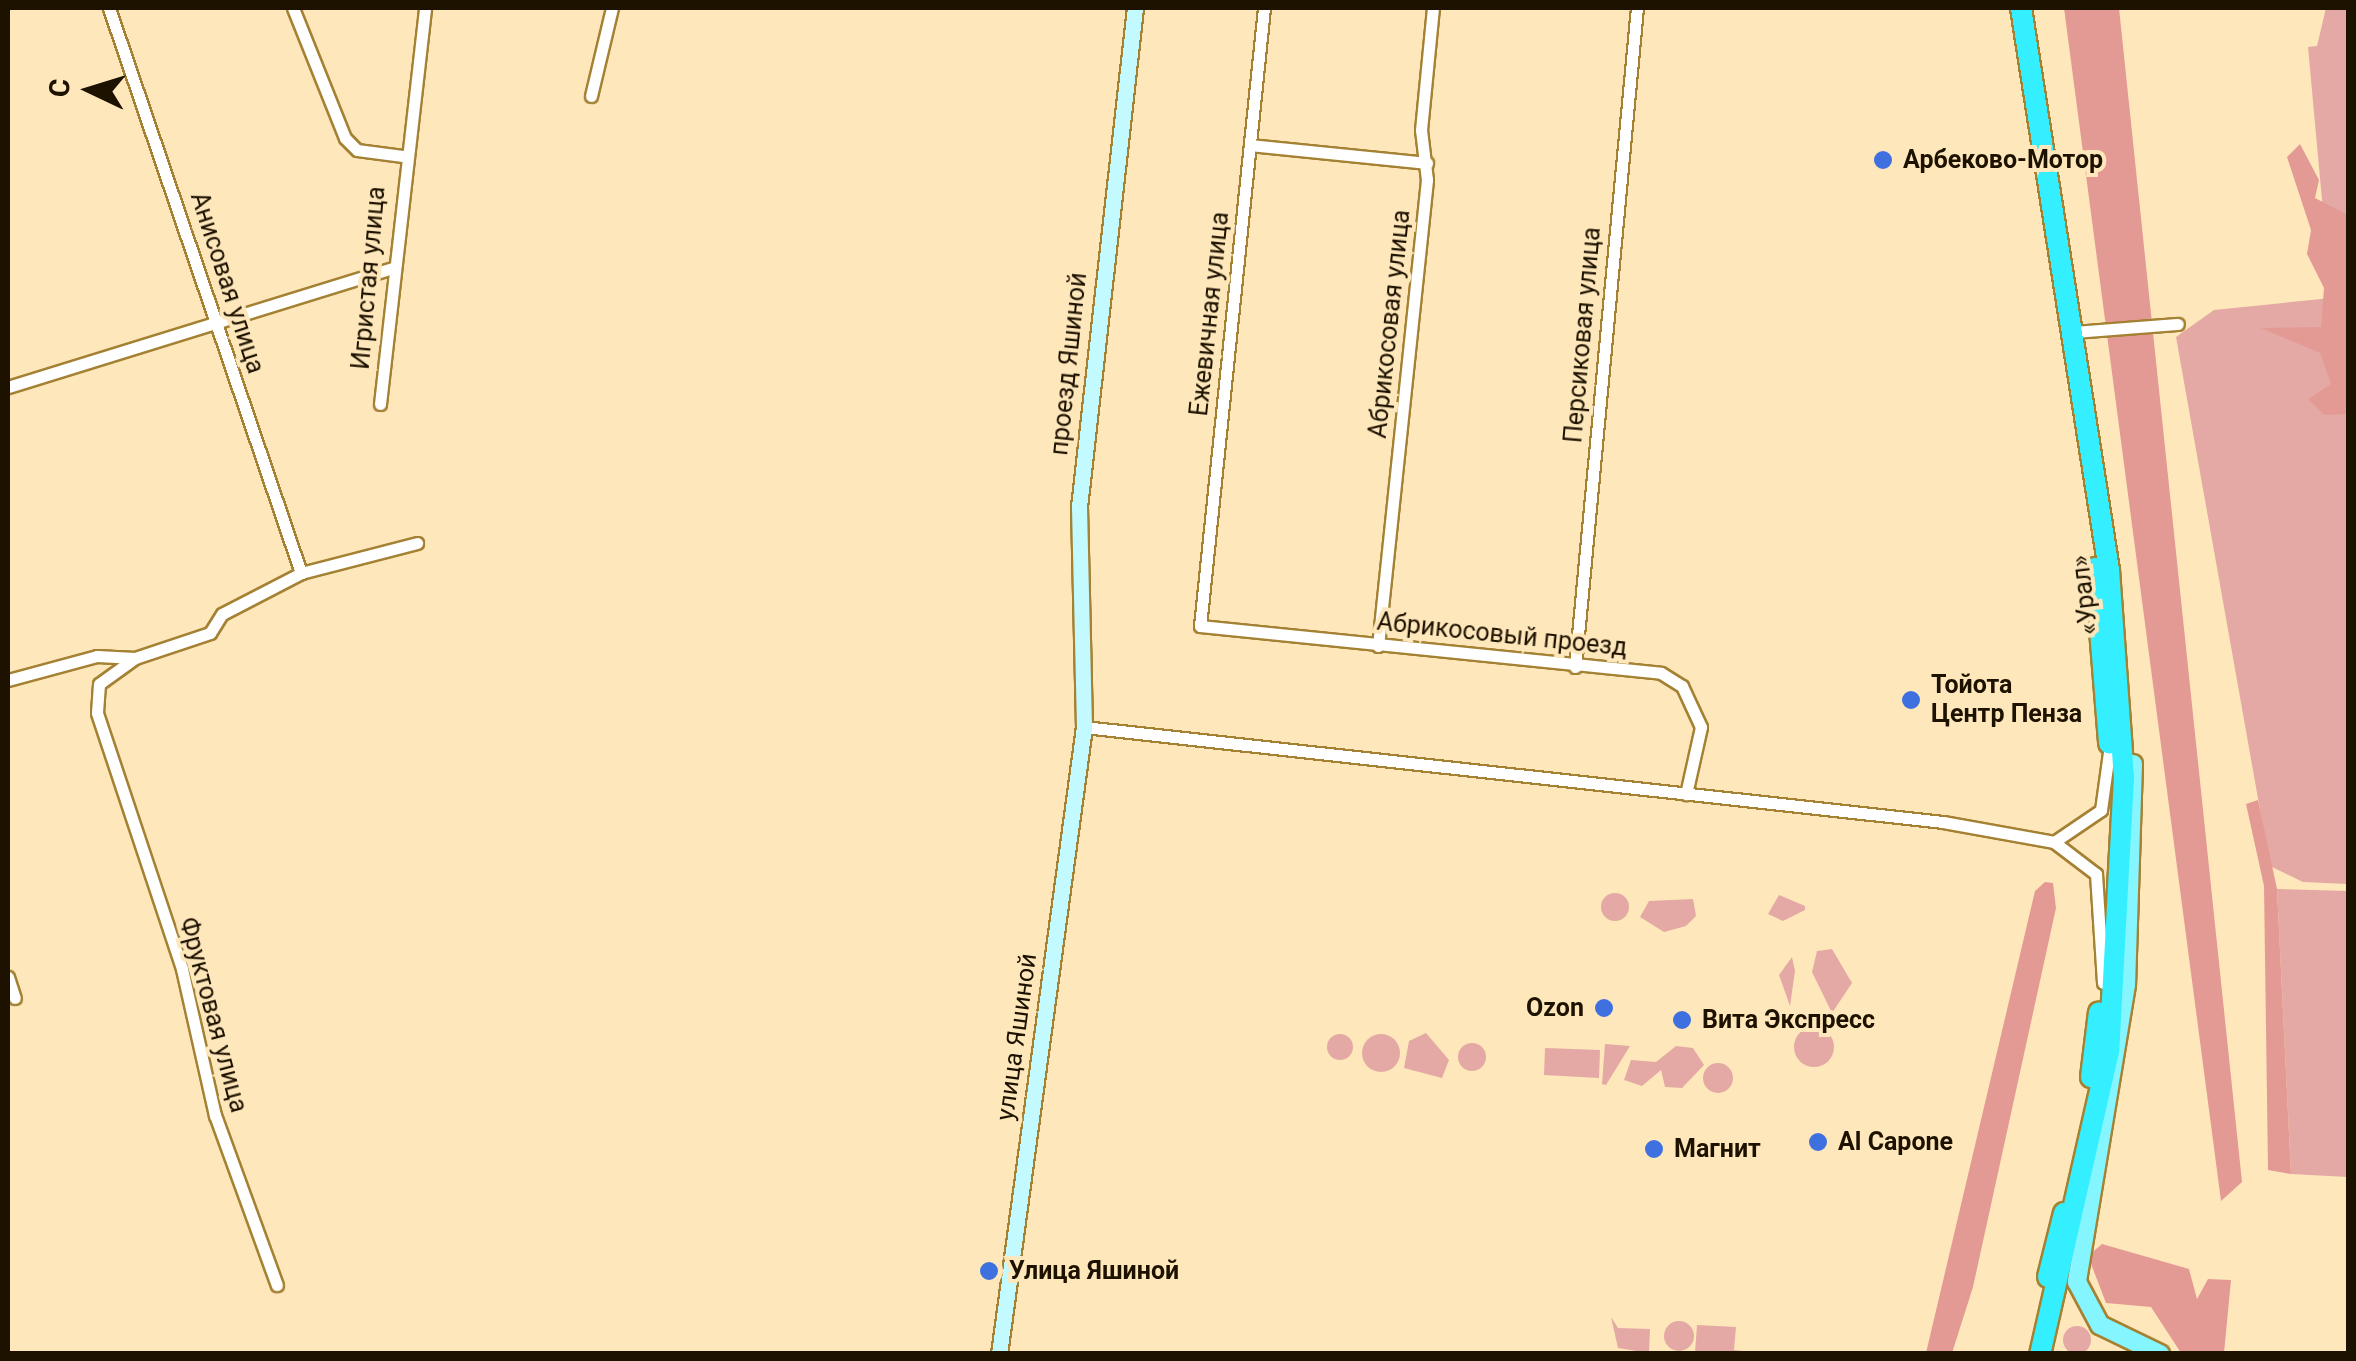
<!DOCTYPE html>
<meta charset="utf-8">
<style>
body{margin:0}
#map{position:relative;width:2356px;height:1361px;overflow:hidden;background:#fee7bb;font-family:Roboto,sans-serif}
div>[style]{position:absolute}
.green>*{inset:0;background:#e4a9a4}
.round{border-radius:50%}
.forest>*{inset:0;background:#e49a94}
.roads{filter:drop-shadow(2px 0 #a48133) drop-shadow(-2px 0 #a48133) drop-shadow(0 2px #a48133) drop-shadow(0 -2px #a48133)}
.street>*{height:11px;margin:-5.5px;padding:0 5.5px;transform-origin:5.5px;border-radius:5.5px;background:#fff}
.secondary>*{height:15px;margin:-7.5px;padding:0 7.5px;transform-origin:7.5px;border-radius:7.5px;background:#c2faff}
.primary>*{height:18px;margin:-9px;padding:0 9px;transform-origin:9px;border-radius:9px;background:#85f5ff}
.highway>*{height:20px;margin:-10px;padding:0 10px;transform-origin:10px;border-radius:10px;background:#34efff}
.dots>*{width:28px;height:28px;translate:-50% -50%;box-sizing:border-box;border:5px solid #fee7bb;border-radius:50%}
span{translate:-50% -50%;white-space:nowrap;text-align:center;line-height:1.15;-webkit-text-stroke:8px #fee7bb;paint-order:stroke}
.poi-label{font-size:25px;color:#1d1200;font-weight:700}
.left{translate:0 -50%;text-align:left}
.right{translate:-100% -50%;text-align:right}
.street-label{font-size:25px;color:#1d1200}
.frame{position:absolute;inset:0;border:10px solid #1d1200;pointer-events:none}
.north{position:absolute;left:40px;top:40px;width:100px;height:100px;-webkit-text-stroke:8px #fee7bb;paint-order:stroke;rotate:274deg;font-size:28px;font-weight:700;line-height:40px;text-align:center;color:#1d1200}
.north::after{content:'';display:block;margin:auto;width:35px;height:45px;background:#1d1200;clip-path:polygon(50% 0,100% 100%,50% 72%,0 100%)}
</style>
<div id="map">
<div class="green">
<i style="clip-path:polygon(2326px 8px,2348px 8px,2348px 884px,2303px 882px,2270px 866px,2176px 337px,2214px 310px,2331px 298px,2308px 47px,2317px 46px)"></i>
<i style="clip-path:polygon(2277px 889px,2348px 891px,2348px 1177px,2291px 1174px)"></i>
<i class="round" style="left:1601px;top:893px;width:28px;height:28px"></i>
<i style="clip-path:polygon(1779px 895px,1805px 906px,1805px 910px,1783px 921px,1768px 914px)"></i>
<i style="clip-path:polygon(1693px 899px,1696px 916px,1686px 926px,1664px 932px,1640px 917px,1649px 901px)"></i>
<i style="clip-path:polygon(1832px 949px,1852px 983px,1832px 1013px,1812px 972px,1817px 951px)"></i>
<i style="clip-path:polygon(1792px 957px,1795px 971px,1790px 1006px,1779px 975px)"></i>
<i class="round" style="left:1794px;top:1027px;width:40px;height:40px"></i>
<i style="clip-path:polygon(1426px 1033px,1449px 1060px,1442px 1078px,1404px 1068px,1409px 1041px)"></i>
<i class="round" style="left:1327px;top:1034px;width:26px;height:26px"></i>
<i class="round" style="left:1362px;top:1034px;width:38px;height:38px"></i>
<i class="round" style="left:1458px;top:1043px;width:28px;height:28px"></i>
<i style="clip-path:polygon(1605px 1044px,1630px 1046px,1606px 1085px,1602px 1084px)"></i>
<i style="clip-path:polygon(1676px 1046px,1693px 1048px,1704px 1065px,1682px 1088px,1665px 1087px,1661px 1070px,1642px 1086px,1624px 1080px,1631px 1060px,1656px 1062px)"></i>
<i style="clip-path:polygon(1545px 1048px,1600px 1050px,1599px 1078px,1544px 1075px)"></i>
<i class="round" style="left:1703px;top:1063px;width:30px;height:30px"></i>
<i style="clip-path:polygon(1611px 1317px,1618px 1328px,1650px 1329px,1649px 1353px,1618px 1348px)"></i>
<i class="round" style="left:1664px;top:1321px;width:30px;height:30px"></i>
<i style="clip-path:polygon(1697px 1325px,1736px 1327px,1734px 1350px,1759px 1353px,1695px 1353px)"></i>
<i class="round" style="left:2063px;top:1326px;width:28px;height:28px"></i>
</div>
<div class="forest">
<i style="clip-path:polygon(2064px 8px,2119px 8px,2242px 1182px,2221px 1201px)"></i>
<i style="clip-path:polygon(2300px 144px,2319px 180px,2315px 198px,2348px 215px,2348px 414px,2324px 415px,2308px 399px,2331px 384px,2320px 353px,2261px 328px,2321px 327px,2324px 288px,2307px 254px,2311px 230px,2287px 157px)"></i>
<i style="clip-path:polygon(2258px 800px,2277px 889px,2291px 1174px,2268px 1170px,2264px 886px,2246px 804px)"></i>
<i style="clip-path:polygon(2045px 882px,2053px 883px,2056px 908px,1973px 1287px,1952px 1353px,1926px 1353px,2035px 891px)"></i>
<i style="clip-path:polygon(2102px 1244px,2189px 1269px,2197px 1299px,2208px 1279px,2231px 1280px,2224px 1353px,2181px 1353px,2151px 1307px,2106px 1303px,2088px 1256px)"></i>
</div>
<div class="roads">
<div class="street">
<i style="left:109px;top:8px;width:597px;rotate:71.23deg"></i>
<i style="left:293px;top:8px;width:140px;rotate:68.2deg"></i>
<i style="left:345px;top:138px;width:17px;rotate:45deg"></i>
<i style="left:357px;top:150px;width:46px;rotate:7.4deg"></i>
<i style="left:1264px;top:8px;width:621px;rotate:95.91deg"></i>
<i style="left:1200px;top:626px;width:463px;rotate:5.8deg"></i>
<i style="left:1661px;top:673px;width:25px;rotate:32deg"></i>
<i style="left:1682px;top:686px;width:45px;rotate:65.1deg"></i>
<i style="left:1701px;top:727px;width:69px;rotate:102.6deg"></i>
<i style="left:591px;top:96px;width:90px;rotate:-76.6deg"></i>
<i style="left:1250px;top:145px;width:178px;rotate:5.8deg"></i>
<i style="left:2073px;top:332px;width:105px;rotate:-4.4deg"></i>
<i style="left:8px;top:387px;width:403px;rotate:-17.2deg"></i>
<i style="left:380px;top:404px;width:399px;rotate:-83.5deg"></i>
<i style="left:1378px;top:646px;width:469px;rotate:-84deg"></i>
<i style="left:1427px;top:180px;width:50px;rotate:-96.8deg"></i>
<i style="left:1421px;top:130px;width:123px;rotate:-84.4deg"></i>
<i style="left:135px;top:658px;width:44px;rotate:144.2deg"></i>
<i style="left:99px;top:684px;width:29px;rotate:94deg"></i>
<i style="left:97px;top:713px;width:270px;rotate:71.6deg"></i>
<i style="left:182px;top:969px;width:150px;rotate:77.3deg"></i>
<i style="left:215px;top:1115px;width:181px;rotate:70deg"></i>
<i style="left:1575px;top:667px;width:662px;rotate:-84.63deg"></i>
<i style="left:8px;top:680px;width:92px;rotate:-15.1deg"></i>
<i style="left:97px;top:656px;width:38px;rotate:3deg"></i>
<i style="left:135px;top:658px;width:79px;rotate:-18.4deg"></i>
<i style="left:210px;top:633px;width:22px;rotate:-58deg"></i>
<i style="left:222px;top:614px;width:89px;rotate:-27.4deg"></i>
<i style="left:301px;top:573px;width:120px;rotate:-14.5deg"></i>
<i style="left:1084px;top:727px;width:864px;rotate:6.31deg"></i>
<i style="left:1943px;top:822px;width:113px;rotate:10.2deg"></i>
<i style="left:2054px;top:842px;width:53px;rotate:37.3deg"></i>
<i style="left:2096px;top:874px;width:109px;rotate:86.3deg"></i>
<i style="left:2054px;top:842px;width:57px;rotate:-34.2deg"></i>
<i style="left:2101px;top:810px;width:66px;rotate:-82.1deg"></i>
<i style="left:8px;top:977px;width:22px;rotate:72deg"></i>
</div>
<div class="secondary">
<i style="left:999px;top:1354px;width:633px;rotate:-82.28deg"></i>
<i style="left:1084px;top:727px;width:220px;rotate:-91.3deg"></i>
<i style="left:1079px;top:507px;width:502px;rotate:-83.6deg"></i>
</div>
<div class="primary">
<i style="left:2133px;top:764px;width:221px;rotate:91.8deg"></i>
<i style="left:2126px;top:985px;width:301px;rotate:99.4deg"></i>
<i style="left:2077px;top:1282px;width:49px;rotate:61.9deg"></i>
<i style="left:2100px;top:1325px;width:67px;rotate:25.8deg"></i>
</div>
<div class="highway">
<i style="left:2021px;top:8px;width:569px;rotate:81.1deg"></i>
<i style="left:2109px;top:570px;width:208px;rotate:85.9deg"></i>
<i style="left:2124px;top:777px;width:274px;rotate:93.1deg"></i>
<i style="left:2109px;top:1051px;width:311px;rotate:102.8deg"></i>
<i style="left:2095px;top:568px;width:176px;rotate:85.4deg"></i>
<i style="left:2091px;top:1077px;width:65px;rotate:-83deg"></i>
<i style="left:2048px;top:1277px;width:66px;rotate:-76deg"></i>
</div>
</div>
<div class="dots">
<i style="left:1883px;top:160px;background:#3f70e0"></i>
<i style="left:1911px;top:700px;background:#3f70e0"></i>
<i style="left:1604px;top:1008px;background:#3f70e0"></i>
<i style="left:1682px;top:1020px;background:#3f70e0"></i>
<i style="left:1818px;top:1142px;background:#3f70e0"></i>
<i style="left:1654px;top:1149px;background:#3f70e0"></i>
<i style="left:989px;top:1271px;background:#3f70e0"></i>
</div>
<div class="poi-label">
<span class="left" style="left:1903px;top:160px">Арбеково-Мотор</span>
<span class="left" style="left:1931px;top:700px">Тойота<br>Центр Пенза</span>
<span class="right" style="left:1584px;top:1008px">Ozon</span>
<span class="left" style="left:1702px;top:1020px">Вита Экспресс</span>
<span class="left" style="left:1838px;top:1142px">Al Capone</span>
<span class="left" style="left:1674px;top:1149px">Магнит</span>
<span class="left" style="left:1009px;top:1271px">Улица Яшиной</span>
</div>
<div class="street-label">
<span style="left:369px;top:278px;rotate:-85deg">Игристая улица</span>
<span style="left:227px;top:283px;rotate:72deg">Анисовая улица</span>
<span style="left:1210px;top:314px;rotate:-84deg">Ежевичная улица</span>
<span style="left:1390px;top:324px;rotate:-84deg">Абрикосовая улица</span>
<span style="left:1583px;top:335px;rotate:-85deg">Персиковая улица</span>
<span style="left:1069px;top:364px;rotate:-84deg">проезд Яшиной</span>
<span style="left:2085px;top:595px;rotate:-97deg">«Урал»</span>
<span style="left:1502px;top:635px;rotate:6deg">Абрикосовый проезд</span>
<span style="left:213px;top:1015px;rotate:75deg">Фруктовая улица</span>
<span style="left:1017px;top:1037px;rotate:-82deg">улица Яшиной</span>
</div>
<div class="frame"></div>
<div class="north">С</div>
</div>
